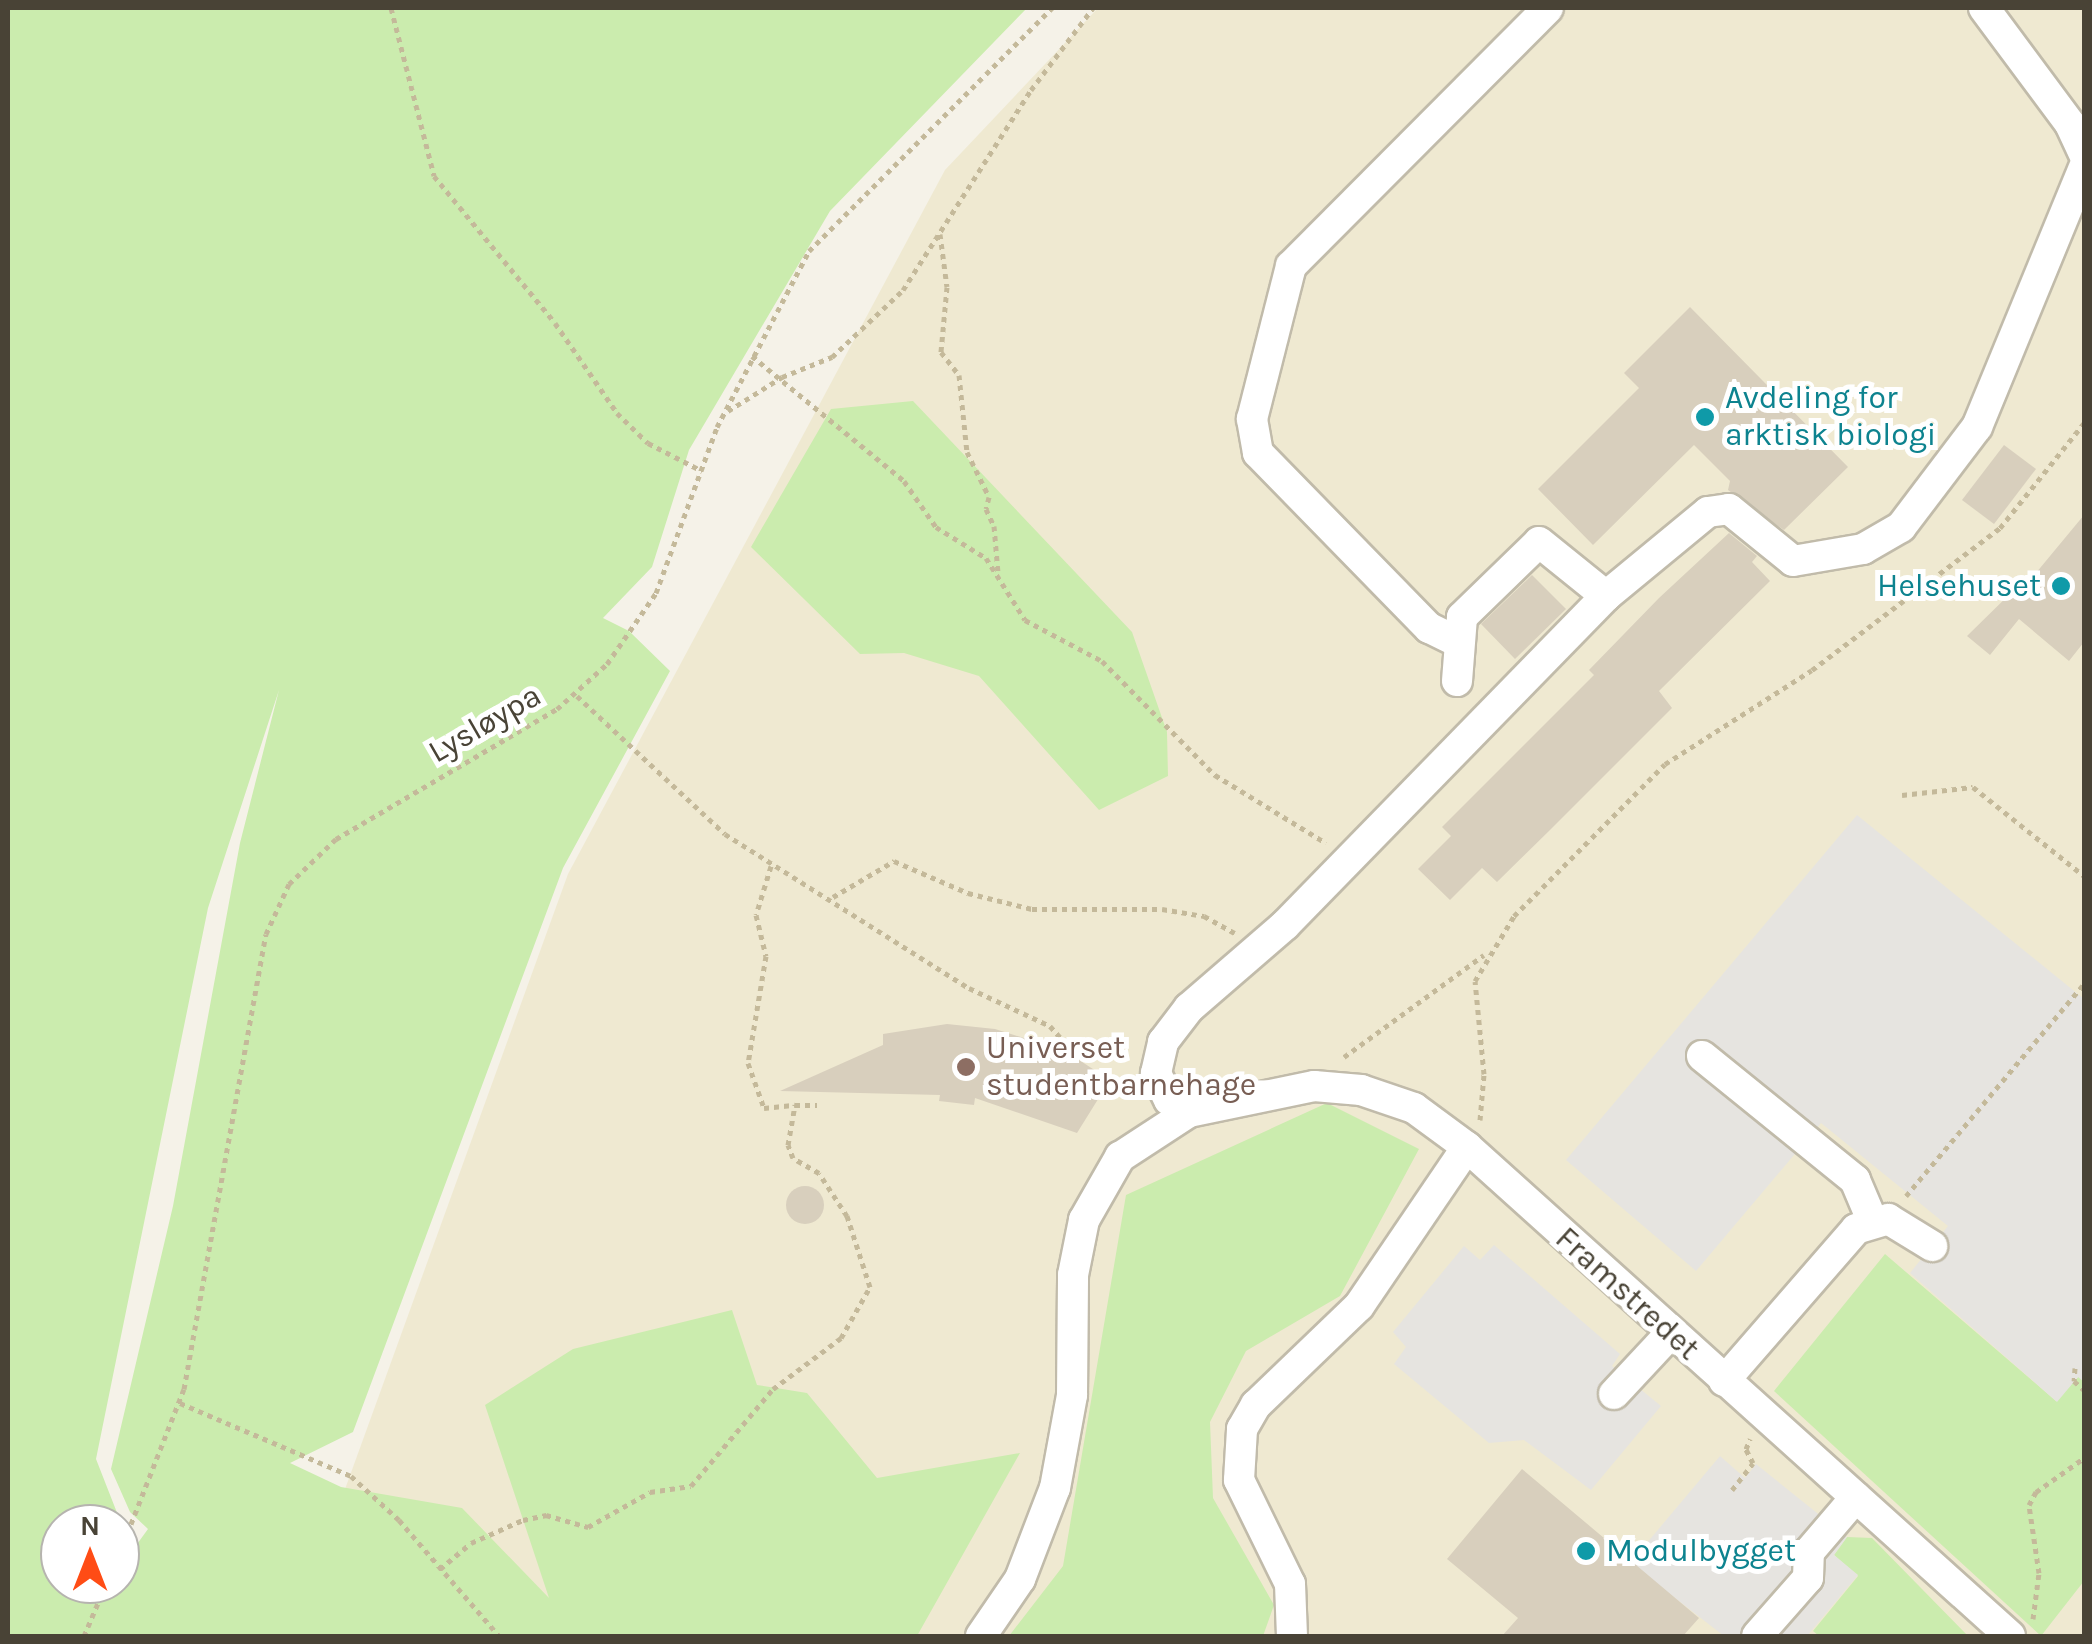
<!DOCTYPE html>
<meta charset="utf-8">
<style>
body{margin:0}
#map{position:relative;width:2092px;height:1644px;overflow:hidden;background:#f5f2e8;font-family:Karla,sans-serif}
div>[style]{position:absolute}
.education>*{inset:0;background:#efe9d1}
.green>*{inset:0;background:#cbecae}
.parking>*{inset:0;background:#e6e4e0}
.building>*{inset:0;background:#d8cfbd}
.round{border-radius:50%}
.path>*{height:5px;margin-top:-2.5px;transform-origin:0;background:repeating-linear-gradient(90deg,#c4b99a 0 5px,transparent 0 10px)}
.roads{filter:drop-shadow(2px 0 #c1bbaa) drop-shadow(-2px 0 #c1bbaa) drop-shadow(0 2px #c1bbaa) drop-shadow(0 -2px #c1bbaa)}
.minor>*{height:30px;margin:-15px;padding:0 15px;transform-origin:15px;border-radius:15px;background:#fff}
.dots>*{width:28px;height:28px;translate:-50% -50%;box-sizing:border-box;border:5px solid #fff;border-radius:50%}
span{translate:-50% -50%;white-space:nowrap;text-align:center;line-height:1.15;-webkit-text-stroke:10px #fff;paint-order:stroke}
.culture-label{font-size:32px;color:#0d838f}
.left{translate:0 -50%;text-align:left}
.right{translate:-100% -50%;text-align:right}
.street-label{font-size:32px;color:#494336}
.education-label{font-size:32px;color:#785e54}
.frame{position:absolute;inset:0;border:10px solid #494336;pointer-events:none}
.north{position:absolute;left:40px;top:1504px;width:100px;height:100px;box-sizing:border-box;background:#fff;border:2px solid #b6b4af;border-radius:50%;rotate:0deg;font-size:28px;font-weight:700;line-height:40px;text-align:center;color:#494336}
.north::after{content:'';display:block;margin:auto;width:35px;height:45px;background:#ff4c15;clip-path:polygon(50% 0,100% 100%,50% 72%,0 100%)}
</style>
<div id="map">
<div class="education">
<i style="clip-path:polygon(1098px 8px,2084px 8px,2084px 1636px,309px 1636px,315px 1572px,568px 874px,945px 170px)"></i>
</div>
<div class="green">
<i style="clip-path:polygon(evenodd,8px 8px,1027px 8px,830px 211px,689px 450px,652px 567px,603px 618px,629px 631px,670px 671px,563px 868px,353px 1432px,290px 1463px,341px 1487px,462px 1508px,549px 1598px,485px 1405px,573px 1349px,732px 1310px,757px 1385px,807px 1393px,877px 1478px,1020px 1453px,917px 1636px,8px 1636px,8px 8px,279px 690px,240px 843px,173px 1206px,111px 1469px,130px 1512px,148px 1529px,132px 1551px,96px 1459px,208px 908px,279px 690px,8px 8px,120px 1524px,120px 1584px,60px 1584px,60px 1524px,120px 1524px)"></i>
<i style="clip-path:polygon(913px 401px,1132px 632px,1167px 732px,1168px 776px,1099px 810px,979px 676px,904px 653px,860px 654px,751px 547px,831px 409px)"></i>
<i style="clip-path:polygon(1327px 1103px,1419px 1149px,1340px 1296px,1246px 1351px,1210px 1422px,1213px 1498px,1274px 1605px,1263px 1636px,1009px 1636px,1063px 1566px,1126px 1195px)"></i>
<i style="clip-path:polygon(1885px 1254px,2056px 1401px,2079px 1376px,2084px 1382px,2084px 1581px,2041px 1636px,1774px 1391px)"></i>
<i style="clip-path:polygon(1847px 1537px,1872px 1538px,1968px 1636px,1819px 1636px,1813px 1631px,1858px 1576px,1834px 1555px)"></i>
</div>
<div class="parking">
<i style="clip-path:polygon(1857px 815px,2084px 999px,2084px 1382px,2078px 1377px,2057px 1402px,1910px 1273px,1948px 1226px,1821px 1123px,1696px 1271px,1566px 1160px)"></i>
<i style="clip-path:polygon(1494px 1245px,1620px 1354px,1612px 1366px,1661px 1406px,1591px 1490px,1524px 1440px,1489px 1443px,1394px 1364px,1406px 1347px,1393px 1332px,1464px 1246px,1480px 1260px)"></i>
<i style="clip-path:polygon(1720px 1456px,1745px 1478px,1756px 1464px,1847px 1537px,1834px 1555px,1858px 1575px,1807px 1636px,1724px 1636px,1630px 1563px)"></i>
</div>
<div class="building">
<i style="clip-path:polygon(1690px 307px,1848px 467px,1784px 530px,1728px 490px,1730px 481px,1694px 445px,1593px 545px,1538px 489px,1639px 388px,1624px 373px)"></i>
<i style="clip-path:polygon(2004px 445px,2036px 469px,1994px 524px,1962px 500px)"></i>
<i style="clip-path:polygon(2084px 515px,2084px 642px,2069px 661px,2019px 619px,1990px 655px,1967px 636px,2022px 582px,2026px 585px)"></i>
<i style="clip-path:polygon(1729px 533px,1757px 556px,1752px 562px,1770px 581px,1659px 691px,1672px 708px,1550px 830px,1497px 882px,1482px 868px,1450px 900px,1418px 869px,1451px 836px,1442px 827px,1594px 675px,1589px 670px,1659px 598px)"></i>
<i style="clip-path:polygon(1532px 575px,1566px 609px,1515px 659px,1481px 624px)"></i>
<i style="clip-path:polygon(947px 1024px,995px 1029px,1065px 1051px,1110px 1080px,1077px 1133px,975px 1098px,974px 1105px,939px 1101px,940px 1095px,780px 1091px,883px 1045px,883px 1034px)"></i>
<i class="round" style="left:786px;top:1186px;width:38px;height:38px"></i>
<i style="clip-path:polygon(1522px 1469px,1699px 1618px,1683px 1636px,1502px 1636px,1518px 1618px,1447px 1559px)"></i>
</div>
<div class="path">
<i style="left:391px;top:8px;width:173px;rotate:75.6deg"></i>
<i style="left:434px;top:176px;width:190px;rotate:50.5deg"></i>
<i style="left:555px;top:323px;width:109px;rotate:55.4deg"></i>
<i style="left:617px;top:413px;width:43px;rotate:44.1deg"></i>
<i style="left:648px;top:443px;width:61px;rotate:27.4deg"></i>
<i style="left:940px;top:234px;width:53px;rotate:82.5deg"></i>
<i style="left:947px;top:287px;width:65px;rotate:95.3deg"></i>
<i style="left:941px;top:352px;width:29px;rotate:52deg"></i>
<i style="left:959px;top:375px;width:77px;rotate:84.1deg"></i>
<i style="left:967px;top:452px;width:50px;rotate:63.9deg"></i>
<i style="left:989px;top:497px;width:12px;rotate:104deg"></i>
<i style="left:986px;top:509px;width:19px;rotate:65deg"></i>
<i style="left:994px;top:526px;width:47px;rotate:85.1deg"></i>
<i style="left:752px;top:356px;width:197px;rotate:39.4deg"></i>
<i style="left:904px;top:481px;width:56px;rotate:55.2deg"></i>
<i style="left:936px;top:527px;width:59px;rotate:31.8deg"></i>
<i style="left:986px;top:558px;width:73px;rotate:57.8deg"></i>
<i style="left:1025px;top:620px;width:87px;rotate:28deg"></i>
<i style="left:1102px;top:661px;width:161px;rotate:45.3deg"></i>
<i style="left:1215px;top:775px;width:130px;rotate:31.5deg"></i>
<i style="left:728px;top:411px;width:64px;rotate:-32.2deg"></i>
<i style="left:782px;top:377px;width:54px;rotate:-21.8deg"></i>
<i style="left:832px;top:357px;width:98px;rotate:-43.3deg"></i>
<i style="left:903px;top:290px;width:237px;rotate:-57.4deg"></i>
<i style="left:1031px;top:90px;width:103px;rotate:-52.9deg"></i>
<i style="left:577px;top:696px;width:202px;rotate:43deg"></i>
<i style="left:725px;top:834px;width:289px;rotate:32.3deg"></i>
<i style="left:969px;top:988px;width:89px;rotate:25.1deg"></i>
<i style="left:1050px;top:1026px;width:27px;rotate:48deg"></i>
<i style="left:1902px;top:795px;width:71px;rotate:-6.4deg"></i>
<i style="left:1973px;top:787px;width:142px;rotate:38.7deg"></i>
<i style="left:771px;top:866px;width:51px;rotate:107deg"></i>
<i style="left:756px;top:915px;width:42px;rotate:76.3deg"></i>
<i style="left:766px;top:956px;width:109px;rotate:99.5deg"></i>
<i style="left:748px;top:1063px;width:48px;rotate:70.4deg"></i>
<i style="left:764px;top:1108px;width:31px;rotate:-6deg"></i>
<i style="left:833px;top:897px;width:71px;rotate:-30.5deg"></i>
<i style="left:894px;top:861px;width:81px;rotate:23.4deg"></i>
<i style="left:968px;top:893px;width:66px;rotate:14deg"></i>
<i style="left:1032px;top:909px;width:130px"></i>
<i style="left:1162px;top:909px;width:43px;rotate:9.5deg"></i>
<i style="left:1204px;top:916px;width:35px;rotate:29deg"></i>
<i style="left:1344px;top:1057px;width:173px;rotate:-36.1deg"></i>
<i style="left:1480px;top:1120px;width:46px;rotate:-85deg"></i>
<i style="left:1484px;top:1074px;width:93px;rotate:-95.5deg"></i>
<i style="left:1475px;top:981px;width:76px;rotate:-59deg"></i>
<i style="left:1514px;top:916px;width:214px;rotate:-45.2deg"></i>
<i style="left:1665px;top:764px;width:174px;rotate:-32.6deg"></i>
<i style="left:1812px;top:670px;width:236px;rotate:-37.1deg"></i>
<i style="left:2000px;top:528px;width:134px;rotate:-51.3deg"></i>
<i style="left:1906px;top:1196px;width:277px;rotate:-50deg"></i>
<i style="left:2075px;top:1368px;width:13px;rotate:94deg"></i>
<i style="left:2074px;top:1381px;width:13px;rotate:42deg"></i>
<i style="left:180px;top:1403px;width:186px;rotate:23.1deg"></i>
<i style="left:351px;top:1476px;width:65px;rotate:42.5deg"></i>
<i style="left:399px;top:1520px;width:153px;rotate:49.2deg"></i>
<i style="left:1732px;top:1490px;width:34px;rotate:-52deg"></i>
<i style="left:1753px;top:1463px;width:16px;rotate:-117deg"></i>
<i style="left:1746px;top:1449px;width:11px;rotate:-68deg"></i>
<i style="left:120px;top:1552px;width:175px;rotate:-68.6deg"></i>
<i style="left:184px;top:1389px;width:462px;rotate:-79.8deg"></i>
<i style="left:266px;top:934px;width:55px;rotate:-65.3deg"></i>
<i style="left:289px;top:884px;width:65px;rotate:-43.8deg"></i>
<i style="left:336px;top:839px;width:256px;rotate:-30.5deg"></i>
<i style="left:557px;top:709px;width:67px;rotate:-42deg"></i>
<i style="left:607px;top:664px;width:86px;rotate:-55.4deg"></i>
<i style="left:656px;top:593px;width:177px;rotate:-69.8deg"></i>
<i style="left:717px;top:427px;width:199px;rotate:-62.4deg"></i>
<i style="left:809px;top:251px;width:344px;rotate:-45deg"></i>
<i style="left:440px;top:1569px;width:40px;rotate:-40deg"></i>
<i style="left:471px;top:1543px;width:57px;rotate:-23.9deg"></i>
<i style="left:523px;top:1520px;width:24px;rotate:-12deg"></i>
<i style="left:546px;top:1515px;width:44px;rotate:15.9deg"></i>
<i style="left:588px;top:1527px;width:71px;rotate:-29.4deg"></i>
<i style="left:650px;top:1492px;width:41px;rotate:-8.3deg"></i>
<i style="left:691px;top:1486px;width:127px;rotate:-49.8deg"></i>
<i style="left:773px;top:1389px;width:85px;rotate:-36.9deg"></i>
<i style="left:841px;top:1338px;width:59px;rotate:-60.4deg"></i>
<i style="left:870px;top:1287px;width:75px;rotate:-107.9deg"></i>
<i style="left:847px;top:1216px;width:51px;rotate:-123.1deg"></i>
<i style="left:819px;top:1173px;width:30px;rotate:-150deg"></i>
<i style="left:793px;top:1158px;width:14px;rotate:-111deg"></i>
<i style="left:788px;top:1145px;width:41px;rotate:-80.1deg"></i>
<i style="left:795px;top:1105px;width:22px"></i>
<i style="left:2033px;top:1619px;width:46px;rotate:-82.6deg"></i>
<i style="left:2039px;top:1573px;width:69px;rotate:-98.4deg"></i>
<i style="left:2029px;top:1505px;width:15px;rotate:-62deg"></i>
<i style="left:2036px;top:1492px;width:59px;rotate:-35.3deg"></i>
<i style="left:84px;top:1636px;width:56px;rotate:-67.1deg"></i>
</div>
<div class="roads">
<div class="minor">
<i style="left:1984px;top:8px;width:144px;rotate:53.4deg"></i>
<i style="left:2070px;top:124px;width:33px;rotate:65deg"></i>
<i style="left:1456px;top:641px;width:30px;rotate:-154deg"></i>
<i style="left:1429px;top:628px;width:245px;rotate:-134.3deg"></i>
<i style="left:1258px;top:453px;width:35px;rotate:-100deg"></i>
<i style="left:1252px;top:419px;width:158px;rotate:-75.7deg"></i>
<i style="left:1291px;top:266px;width:364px;rotate:-45.1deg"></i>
<i style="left:1457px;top:681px;width:64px;rotate:-85.5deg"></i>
<i style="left:1462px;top:617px;width:107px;rotate:-44.2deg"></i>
<i style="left:1539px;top:542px;width:86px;rotate:38.9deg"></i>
<i style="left:1702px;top:1056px;width:197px;rotate:39deg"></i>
<i style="left:1855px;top:1180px;width:43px;rotate:67deg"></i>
<i style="left:1724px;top:1381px;width:201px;rotate:-49deg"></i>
<i style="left:1856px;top:1229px;width:34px;rotate:-17deg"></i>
<i style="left:1888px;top:1219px;width:52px;rotate:31.5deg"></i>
<i style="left:1614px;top:1394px;width:82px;rotate:-47deg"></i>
<i style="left:981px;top:1636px;width:69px;rotate:-55.6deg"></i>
<i style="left:1020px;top:1579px;width:97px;rotate:-69deg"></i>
<i style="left:1055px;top:1488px;width:95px;rotate:-79.6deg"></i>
<i style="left:1072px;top:1395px;width:120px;rotate:-89.5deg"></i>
<i style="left:1073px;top:1275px;width:56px;rotate:-78.7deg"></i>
<i style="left:1084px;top:1220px;width:73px;rotate:-60.3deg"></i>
<i style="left:1120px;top:1157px;width:82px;rotate:-33.1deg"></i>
<i style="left:1292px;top:1636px;width:52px;rotate:-92.2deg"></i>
<i style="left:1290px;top:1584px;width:116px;rotate:-116.1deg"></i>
<i style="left:1239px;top:1480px;width:51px;rotate:-86.6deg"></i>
<i style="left:1242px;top:1429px;width:28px;rotate:-60deg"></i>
<i style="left:1256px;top:1405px;width:143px;rotate:-43.9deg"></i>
<i style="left:1359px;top:1306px;width:192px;rotate:-55.8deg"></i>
<i style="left:1757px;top:1636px;width:77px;rotate:-48.7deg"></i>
<i style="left:1808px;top:1578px;width:26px;rotate:-88deg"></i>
<i style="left:1809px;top:1552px;width:72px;rotate:-49.5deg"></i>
<i style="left:2010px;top:1636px;width:731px;rotate:-138deg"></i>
<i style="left:1467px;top:1147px;width:66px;rotate:-143.7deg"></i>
<i style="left:1414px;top:1108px;width:56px;rotate:-161.2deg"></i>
<i style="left:1361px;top:1090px;width:47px;rotate:-175.1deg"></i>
<i style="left:1314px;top:1086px;width:128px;rotate:168.3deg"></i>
<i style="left:1189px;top:1112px;width:23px;rotate:-149deg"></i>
<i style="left:1169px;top:1100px;width:30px;rotate:-116deg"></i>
<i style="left:1156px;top:1073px;width:32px;rotate:-77deg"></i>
<i style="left:1163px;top:1042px;width:43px;rotate:-52.6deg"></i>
<i style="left:1189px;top:1008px;width:127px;rotate:-40.8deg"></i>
<i style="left:1285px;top:925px;width:460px;rotate:-45.7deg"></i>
<i style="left:1606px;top:596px;width:132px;rotate:-39.5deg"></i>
<i style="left:1708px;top:512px;width:21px;rotate:-8deg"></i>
<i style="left:1729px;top:509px;width:82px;rotate:39.1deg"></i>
<i style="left:1793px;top:561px;width:71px;rotate:-9.7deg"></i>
<i style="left:1863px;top:549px;width:44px;rotate:-30.1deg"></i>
<i style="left:1901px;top:527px;width:126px;rotate:-52.8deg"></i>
<i style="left:1977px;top:427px;width:281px;rotate:-67.6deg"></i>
</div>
</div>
<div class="dots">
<i style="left:1705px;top:417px;background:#0f9aa8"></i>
<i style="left:2061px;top:586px;background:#0f9aa8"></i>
<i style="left:966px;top:1067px;background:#8d6e63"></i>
<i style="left:1586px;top:1551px;background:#0f9aa8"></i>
</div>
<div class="culture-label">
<span class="left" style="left:1725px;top:417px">Avdeling for<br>arktisk biologi</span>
<span class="right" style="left:2041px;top:586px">Helsehuset</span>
<span class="left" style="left:1606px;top:1551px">Modulbygget</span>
</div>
<div class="street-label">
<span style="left:485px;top:724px;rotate:-30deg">Lysløypa</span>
<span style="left:1627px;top:1294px;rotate:42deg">Framstredet</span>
</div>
<div class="education-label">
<span class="left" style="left:986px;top:1067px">Universet<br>studentbarnehage</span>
</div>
<div class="frame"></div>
<div class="north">N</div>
</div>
